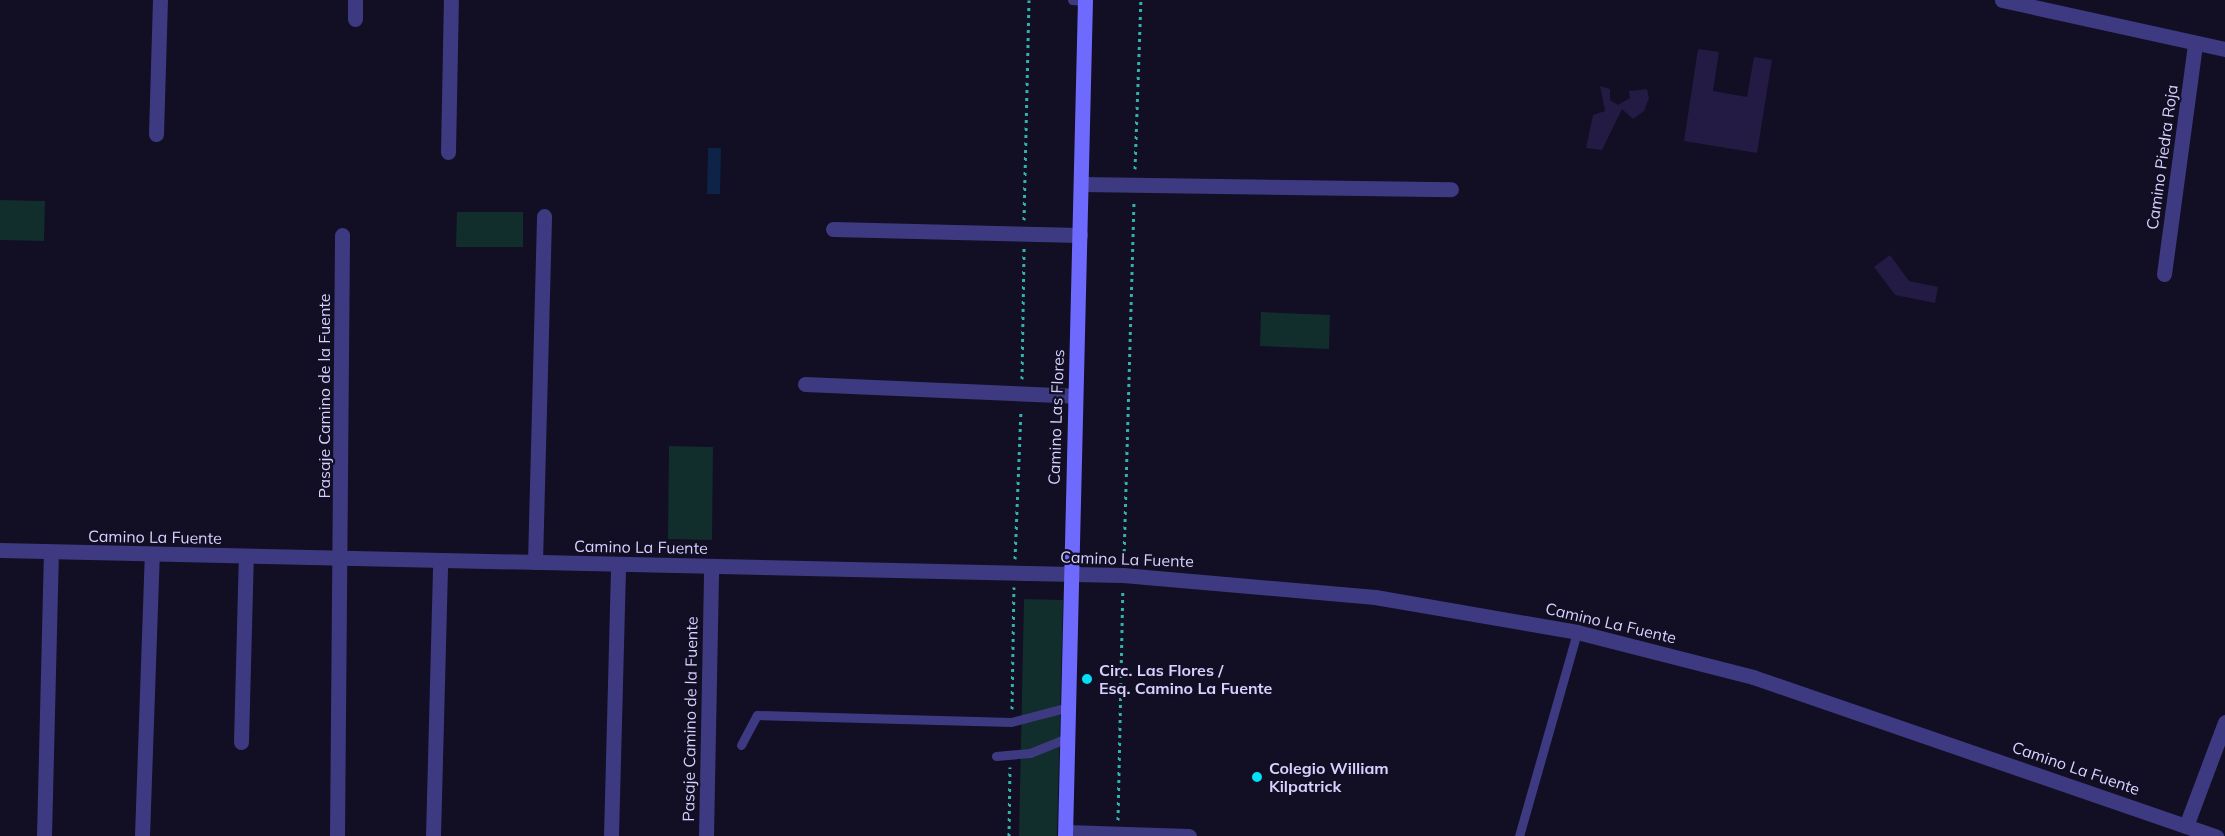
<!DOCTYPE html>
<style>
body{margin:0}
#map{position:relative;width:2225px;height:836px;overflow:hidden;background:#120e23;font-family:Mulish,sans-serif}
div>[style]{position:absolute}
.green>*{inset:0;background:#112d2c}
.water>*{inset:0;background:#0d2448}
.building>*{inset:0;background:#231b44}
.path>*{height:3px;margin-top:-1.5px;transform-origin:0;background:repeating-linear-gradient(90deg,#30b3ac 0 3px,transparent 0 7.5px)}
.lane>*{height:9px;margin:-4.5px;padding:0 4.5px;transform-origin:4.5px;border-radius:4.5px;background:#3d3a82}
.street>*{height:15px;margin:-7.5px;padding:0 7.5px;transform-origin:7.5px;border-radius:7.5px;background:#3d3a82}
.secondary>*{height:15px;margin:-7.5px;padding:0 7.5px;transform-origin:7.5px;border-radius:7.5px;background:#6e6afd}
.dots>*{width:16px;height:16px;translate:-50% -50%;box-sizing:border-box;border:3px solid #120e23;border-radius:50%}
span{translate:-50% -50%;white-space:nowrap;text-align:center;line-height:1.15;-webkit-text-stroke:4.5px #120e23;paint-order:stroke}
.street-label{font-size:16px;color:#d6d1fe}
.poi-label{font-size:16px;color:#d6d1fe;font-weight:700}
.left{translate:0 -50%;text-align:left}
</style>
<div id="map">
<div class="green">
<i style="clip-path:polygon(0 200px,45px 201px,44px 241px,0 240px)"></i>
<i style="clip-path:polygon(457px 212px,523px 212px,523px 247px,456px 247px)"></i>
<i style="clip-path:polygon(1261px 312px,1330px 315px,1329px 349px,1260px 346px)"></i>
<i style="clip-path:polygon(669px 446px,713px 447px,712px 540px,668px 539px)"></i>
<i style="clip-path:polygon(1024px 599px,1063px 600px,1057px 836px,1019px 836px)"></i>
</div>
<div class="water">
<i style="clip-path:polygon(708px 148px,721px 148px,720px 194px,707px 194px)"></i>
</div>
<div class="building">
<i style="clip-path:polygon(1698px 49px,1719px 52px,1713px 91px,1747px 97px,1754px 57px,1772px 60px,1757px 153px,1684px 141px)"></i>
<i style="clip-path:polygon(1600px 86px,1610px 89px,1610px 100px,1618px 105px,1630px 98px,1629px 91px,1647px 89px,1649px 98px,1644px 111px,1633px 119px,1622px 109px,1602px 150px,1586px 148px,1593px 115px,1605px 111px)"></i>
<i style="clip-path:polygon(1890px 255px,1909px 281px,1938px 287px,1935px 303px,1895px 295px,1874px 267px)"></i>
</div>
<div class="path">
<i style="left:1135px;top:169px;width:169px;rotate:-88deg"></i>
<i style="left:1024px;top:220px;width:220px;rotate:-88.7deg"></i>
<i style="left:1022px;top:379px;width:131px;rotate:-89.1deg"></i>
<i style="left:1015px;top:559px;width:149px;rotate:-87.7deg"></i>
<i style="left:1124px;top:559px;width:359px;rotate:-88.4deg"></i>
<i style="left:1012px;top:709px;width:122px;rotate:-89.1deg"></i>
<i style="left:1118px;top:820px;width:231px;rotate:-88.8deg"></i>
<i style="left:1009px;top:836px;width:69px;rotate:-89.2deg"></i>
</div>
<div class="lane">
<i style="left:1072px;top:0;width:13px;rotate:4deg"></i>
<i style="left:741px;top:745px;width:34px;rotate:-62deg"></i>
<i style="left:757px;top:715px;width:254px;rotate:1.6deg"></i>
<i style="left:1011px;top:722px;width:59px;rotate:-14.7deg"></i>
<i style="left:996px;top:756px;width:34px;rotate:-5deg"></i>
<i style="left:1030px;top:753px;width:40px;rotate:-22deg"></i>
<i style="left:1519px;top:836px;width:212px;rotate:-74.1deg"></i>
</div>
<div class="street">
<i style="left:2002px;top:0;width:228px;rotate:12.4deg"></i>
<i style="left:355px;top:19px;width:19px;rotate:-90deg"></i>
<i style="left:156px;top:134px;width:134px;rotate:-88.3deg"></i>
<i style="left:448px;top:152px;width:152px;rotate:-88.9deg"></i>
<i style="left:1081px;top:184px;width:370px;rotate:0.8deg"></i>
<i style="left:833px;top:229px;width:247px;rotate:1.4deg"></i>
<i style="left:2164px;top:274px;width:232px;rotate:-82.3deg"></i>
<i style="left:805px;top:384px;width:270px;rotate:2.5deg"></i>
<i style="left:0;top:550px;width:1123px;rotate:1.28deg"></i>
<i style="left:1123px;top:575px;width:253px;rotate:5deg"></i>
<i style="left:1375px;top:597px;width:205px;rotate:9.8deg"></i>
<i style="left:1577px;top:632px;width:182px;rotate:14.3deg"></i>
<i style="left:1753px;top:677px;width:490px;rotate:19deg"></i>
<i style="left:535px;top:562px;width:346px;rotate:-88.5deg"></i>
<i style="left:241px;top:742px;width:186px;rotate:-88.5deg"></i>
<i style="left:2186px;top:826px;width:111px;rotate:-69.4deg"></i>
<i style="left:1066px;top:832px;width:123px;rotate:1.9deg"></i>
<i style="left:44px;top:836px;width:284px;rotate:-88.6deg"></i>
<i style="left:142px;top:836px;width:281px;rotate:-88deg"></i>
<i style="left:337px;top:836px;width:601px;rotate:-89.52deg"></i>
<i style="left:433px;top:836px;width:276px;rotate:-88.5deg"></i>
<i style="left:611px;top:836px;width:272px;rotate:-88.5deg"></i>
<i style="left:706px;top:836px;width:269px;rotate:-88.9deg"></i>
</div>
<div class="secondary">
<i style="left:1065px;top:836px;width:836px;rotate:-88.63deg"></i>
</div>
<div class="dots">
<i style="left:1087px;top:679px;background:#03dff8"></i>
<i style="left:1257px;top:777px;background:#03dff8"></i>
</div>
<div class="street-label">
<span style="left:2162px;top:157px;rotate:-82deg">Camino Piedra Roja</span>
<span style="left:324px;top:396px;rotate:-90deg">Pasaje Camino de la Fuente</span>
<span style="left:1056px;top:417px;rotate:-88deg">Camino Las Flores</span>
<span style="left:155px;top:537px;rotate:1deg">Camino La Fuente</span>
<span style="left:641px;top:547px;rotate:1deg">Camino La Fuente</span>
<span style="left:1127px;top:559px;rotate:2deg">Camino La Fuente</span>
<span style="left:1611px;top:623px;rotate:13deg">Camino La Fuente</span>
<span style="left:690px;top:719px;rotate:-89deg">Pasaje Camino de la Fuente</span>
<span style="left:2076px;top:768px;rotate:19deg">Camino La Fuente</span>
</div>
<div class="poi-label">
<span class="left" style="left:1099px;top:679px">Circ. Las Flores /<br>Esq. Camino La Fuente</span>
<span class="left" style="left:1269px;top:777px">Colegio William<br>Kilpatrick</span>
</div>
</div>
